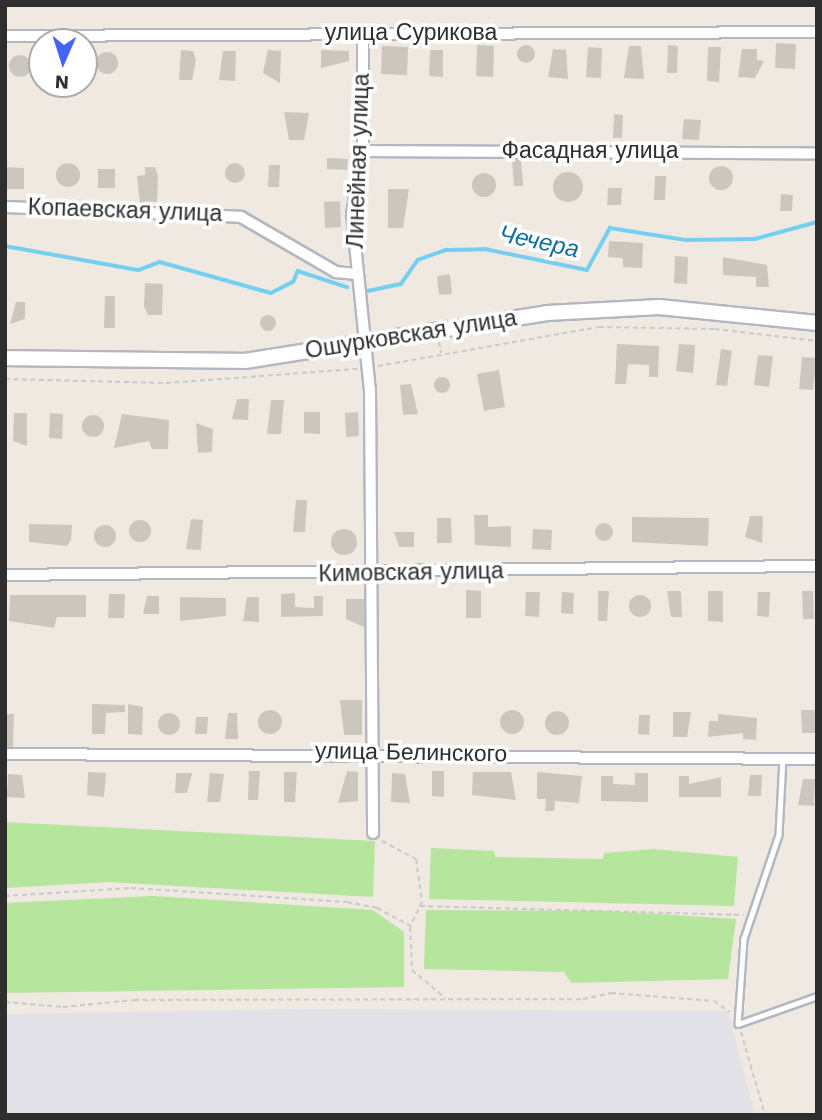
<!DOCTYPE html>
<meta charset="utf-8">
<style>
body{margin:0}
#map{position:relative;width:822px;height:1120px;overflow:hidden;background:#efe9e1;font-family:"Work Sans",sans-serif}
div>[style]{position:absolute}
.industrial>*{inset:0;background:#e3e1e8}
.green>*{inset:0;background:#b6e59e}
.stream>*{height:3.5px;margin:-1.75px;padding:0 1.75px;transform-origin:1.75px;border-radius:1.75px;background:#75cff0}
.building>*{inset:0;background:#cbc7bf}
.round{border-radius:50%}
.path>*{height:2px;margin-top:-1px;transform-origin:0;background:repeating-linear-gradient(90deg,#c9c9c9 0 5px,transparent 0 8.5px)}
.roads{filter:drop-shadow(2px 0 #b4b7c1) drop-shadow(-2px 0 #b4b7c1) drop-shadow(0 2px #b4b7c1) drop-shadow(0 -2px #b4b7c1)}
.lane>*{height:4.5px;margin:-2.25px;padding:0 2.25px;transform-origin:2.25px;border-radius:2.25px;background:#fff}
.street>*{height:10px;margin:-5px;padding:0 5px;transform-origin:5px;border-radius:5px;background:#fff}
.secondary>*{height:14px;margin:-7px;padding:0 7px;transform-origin:7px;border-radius:7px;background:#fff}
span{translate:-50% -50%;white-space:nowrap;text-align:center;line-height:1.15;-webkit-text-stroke:7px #fff;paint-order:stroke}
.street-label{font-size:23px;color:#2e2e2e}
.water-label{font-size:24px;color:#0d6fa3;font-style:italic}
.frame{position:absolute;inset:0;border:7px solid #2e2e2e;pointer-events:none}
.north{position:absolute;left:28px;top:28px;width:70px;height:70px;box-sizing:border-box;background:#fff;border:2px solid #ababab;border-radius:50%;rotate:183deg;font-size:19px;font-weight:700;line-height:28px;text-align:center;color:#2e2e2e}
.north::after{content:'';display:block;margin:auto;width:24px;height:32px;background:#4264fb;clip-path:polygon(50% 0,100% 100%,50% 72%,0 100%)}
</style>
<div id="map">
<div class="industrial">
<i style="clip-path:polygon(296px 1009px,728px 1011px,755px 1115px,5px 1115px,5px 1014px)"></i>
</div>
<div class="green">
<i style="clip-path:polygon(5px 822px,375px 841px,373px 897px,108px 882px,5px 888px)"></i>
<i style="clip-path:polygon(431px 848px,494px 851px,495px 857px,603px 859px,604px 853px,654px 849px,738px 857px,734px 906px,429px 899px)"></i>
<i style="clip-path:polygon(153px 896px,373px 910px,404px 932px,404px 987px,5px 993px,5px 903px)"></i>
<i style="clip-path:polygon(426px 910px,610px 911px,736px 919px,728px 979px,571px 983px,564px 972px,424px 969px)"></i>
</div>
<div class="stream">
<i style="left:5px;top:246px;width:136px;rotate:10.2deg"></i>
<i style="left:139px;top:270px;width:22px;rotate:-21deg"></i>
<i style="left:160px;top:262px;width:115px;rotate:15.6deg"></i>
<i style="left:271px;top:293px;width:25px;rotate:-27deg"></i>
<i style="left:293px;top:282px;width:12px;rotate:-66deg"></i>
<i style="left:298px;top:271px;width:52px;rotate:18.1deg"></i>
<i style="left:368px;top:291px;width:34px;rotate:-12deg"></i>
<i style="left:401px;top:284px;width:29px;rotate:-55deg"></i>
<i style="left:418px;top:260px;width:30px;rotate:-20deg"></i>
<i style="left:446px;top:250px;width:39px;rotate:-1deg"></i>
<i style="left:485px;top:249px;width:104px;rotate:11.6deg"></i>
<i style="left:587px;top:270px;width:48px;rotate:-61.3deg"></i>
<i style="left:610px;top:228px;width:77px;rotate:9deg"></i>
<i style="left:686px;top:240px;width:69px;rotate:-0.8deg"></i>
<i style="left:755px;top:239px;width:64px;rotate:-15.3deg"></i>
</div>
<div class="building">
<i style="clip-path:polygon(776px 43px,796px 44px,795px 69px,775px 68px)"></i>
<i style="clip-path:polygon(477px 45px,494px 46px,493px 77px,476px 76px)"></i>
<i style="clip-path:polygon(668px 45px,678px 46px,677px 73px,667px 73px)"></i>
<i class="round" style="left:517px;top:45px;width:18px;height:18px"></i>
<i style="clip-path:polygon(382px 46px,408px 47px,407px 75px,381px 74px)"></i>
<i style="clip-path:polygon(629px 46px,641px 46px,644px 79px,624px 78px)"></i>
<i style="clip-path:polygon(588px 47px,602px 48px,601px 78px,586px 77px)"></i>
<i style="clip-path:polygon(708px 47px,721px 47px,719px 82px,707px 81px)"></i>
<i style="clip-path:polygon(553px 49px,566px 50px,568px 79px,548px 77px)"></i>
<i style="clip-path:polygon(742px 49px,757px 49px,757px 60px,764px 61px,755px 78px,738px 77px)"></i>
<i style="clip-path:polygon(181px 50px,193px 51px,196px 60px,192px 80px,179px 80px)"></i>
<i style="clip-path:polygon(268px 50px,281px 51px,280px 83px,263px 73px)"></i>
<i style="clip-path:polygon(321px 50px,349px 51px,349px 61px,321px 68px)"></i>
<i style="clip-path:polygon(430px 50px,443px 50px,443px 77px,429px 76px)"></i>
<i style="clip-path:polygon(223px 51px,236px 51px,235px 81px,219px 80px)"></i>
<i class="round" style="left:96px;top:52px;width:22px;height:22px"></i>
<i class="round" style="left:9px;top:55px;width:22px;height:22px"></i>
<i style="clip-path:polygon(284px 112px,309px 113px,304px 140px,289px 140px)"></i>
<i style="clip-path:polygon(614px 114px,623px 115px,622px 138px,613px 138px)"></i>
<i style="clip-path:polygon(684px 119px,701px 120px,699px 140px,682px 139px)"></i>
<i style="clip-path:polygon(327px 158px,348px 159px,347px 170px,327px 169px)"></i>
<i style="clip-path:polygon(512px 159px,521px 159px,523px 186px,514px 186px)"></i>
<i class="round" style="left:225px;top:163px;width:20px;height:20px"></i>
<i class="round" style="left:56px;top:163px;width:24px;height:24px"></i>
<i style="clip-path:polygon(269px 165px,280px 165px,279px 187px,268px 187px)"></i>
<i class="round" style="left:709px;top:166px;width:24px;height:24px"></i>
<i style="clip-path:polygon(5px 167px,24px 168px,24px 189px,6px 189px)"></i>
<i style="clip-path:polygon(145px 167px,155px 167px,158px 176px,157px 203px,140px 203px,137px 176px,145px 175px)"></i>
<i style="clip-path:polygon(98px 169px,115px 169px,115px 188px,98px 188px)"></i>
<i class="round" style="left:553px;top:172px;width:30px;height:30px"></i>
<i class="round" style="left:472px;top:173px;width:24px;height:24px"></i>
<i style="clip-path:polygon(655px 176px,666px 176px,665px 200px,654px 200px)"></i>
<i style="clip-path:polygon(608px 188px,622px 188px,621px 205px,607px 205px)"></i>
<i style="clip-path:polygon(388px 189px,409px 189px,403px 228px,388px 228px)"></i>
<i style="clip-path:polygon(781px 194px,793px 195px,792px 211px,780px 211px)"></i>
<i style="clip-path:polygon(340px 201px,341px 227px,325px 228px,324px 202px)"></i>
<i style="clip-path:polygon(609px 241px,643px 243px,642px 268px,623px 267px,623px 258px,608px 257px)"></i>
<i style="clip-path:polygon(675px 256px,688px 257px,687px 284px,674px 283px)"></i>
<i style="clip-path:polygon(723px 257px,767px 265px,769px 287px,756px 287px,756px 277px,723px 275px)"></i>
<i style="clip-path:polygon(450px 274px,452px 294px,439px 295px,437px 276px)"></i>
<i style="clip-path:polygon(145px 283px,163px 284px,162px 315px,148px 315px,144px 306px)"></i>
<i style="clip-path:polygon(105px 296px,115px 296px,115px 328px,104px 328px)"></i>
<i style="clip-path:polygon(16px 302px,25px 302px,25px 319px,10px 324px)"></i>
<i class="round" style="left:260px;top:315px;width:16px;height:16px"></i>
<i style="clip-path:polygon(617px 344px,659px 346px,658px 377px,649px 377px,649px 365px,628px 364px,626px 384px,615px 384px)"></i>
<i style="clip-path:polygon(679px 344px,695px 345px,693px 373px,676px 371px)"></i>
<i style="clip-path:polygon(721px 349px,732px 351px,727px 386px,716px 385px)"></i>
<i style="clip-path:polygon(758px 355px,773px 356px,769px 387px,754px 385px)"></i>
<i style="clip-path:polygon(802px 357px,817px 358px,813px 390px,799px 389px)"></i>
<i style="clip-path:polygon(499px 370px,505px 407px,484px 411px,477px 374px)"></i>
<i class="round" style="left:434px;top:377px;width:16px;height:16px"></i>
<i style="clip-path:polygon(411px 384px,418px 414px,403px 415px,400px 385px)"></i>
<i style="clip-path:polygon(237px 399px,249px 399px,248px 420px,232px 419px)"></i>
<i style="clip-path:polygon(271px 400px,284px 400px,281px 434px,267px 434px)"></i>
<i style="clip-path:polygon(304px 412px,320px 412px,320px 434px,304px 433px)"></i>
<i style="clip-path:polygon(358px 412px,359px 436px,346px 437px,345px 413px)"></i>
<i style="clip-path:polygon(14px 413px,27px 413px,27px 446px,13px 441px)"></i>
<i style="clip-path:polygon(50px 413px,63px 414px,62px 439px,49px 438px)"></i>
<i style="clip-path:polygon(122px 414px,169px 420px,168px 449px,152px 449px,149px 441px,114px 448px)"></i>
<i class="round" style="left:82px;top:415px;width:22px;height:22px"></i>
<i style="clip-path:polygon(196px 423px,213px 429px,212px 452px,198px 453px)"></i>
<i style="clip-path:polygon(296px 500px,307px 500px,305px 532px,293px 532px)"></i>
<i style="clip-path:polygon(474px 515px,488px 515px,488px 527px,511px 526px,511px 547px,475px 545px)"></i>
<i style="clip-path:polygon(750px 516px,763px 516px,762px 543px,745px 537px)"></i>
<i style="clip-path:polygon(632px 517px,709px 518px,708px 546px,632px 542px)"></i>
<i style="clip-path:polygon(437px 518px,451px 518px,452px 543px,437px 543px)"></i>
<i style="clip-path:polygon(191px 519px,203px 520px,201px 550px,186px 549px)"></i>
<i class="round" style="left:129px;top:520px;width:22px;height:22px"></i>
<i class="round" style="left:595px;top:523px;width:18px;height:18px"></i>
<i style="clip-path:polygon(29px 524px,72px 525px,71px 540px,67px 546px,29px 542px)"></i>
<i class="round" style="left:94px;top:525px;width:22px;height:22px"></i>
<i class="round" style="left:331px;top:529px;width:26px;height:26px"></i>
<i style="clip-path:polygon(533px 529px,552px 530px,551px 550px,532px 549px)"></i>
<i style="clip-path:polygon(394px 532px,414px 532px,414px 547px,399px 547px)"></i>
<i style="clip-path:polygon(466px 590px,481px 591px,481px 618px,466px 618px)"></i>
<i style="clip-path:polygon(598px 591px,609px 591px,607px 621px,598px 621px)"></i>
<i style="clip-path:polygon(667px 591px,681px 591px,682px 617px,671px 617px)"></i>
<i style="clip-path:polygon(708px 591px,723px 591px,723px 622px,708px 621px)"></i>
<i style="clip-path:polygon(802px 591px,813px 591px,814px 619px,803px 619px)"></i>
<i style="clip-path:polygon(526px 592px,540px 592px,539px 617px,525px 616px)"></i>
<i style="clip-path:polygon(562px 592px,574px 593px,573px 614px,561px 613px)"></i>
<i style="clip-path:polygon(758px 592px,770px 592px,769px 617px,757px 616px)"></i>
<i style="clip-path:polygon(295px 593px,295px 607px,314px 608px,314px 596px,323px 596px,323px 616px,281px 617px,281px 594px)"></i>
<i style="clip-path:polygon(109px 594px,125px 594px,124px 618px,108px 618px)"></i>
<i style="clip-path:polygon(10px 595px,86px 595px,86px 617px,57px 617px,54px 628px,9px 621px)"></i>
<i class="round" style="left:629px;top:595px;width:22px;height:22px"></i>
<i style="clip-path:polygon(147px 596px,159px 596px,159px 614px,143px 614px)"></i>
<i style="clip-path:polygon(180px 597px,226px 598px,226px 616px,180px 621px)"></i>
<i style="clip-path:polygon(247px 597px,259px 597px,259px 622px,243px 621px)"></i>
<i style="clip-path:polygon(346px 599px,364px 599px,364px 627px,346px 619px)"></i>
<i style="clip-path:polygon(340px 700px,362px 700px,362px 735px,344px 735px)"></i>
<i style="clip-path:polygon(92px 704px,125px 705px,125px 712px,106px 713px,105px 734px,92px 734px)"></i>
<i style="clip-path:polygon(128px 704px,143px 707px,142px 735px,128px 734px)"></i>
<i class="round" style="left:258px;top:710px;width:24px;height:24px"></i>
<i class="round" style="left:500px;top:710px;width:24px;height:24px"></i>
<i style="clip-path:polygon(801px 710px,815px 710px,815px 733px,802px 733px)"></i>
<i class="round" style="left:545px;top:711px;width:24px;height:24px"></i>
<i style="clip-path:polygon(673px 712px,691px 712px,687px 737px,673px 737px)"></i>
<i style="clip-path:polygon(228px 713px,237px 713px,238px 739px,225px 739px)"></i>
<i class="round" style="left:158px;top:713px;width:22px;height:22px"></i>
<i style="clip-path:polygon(5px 714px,14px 714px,13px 747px,5px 747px)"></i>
<i style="clip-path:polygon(718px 714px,757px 718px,756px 740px,743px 739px,743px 733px,708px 737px,709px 721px,718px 721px)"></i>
<i style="clip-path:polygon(639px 715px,650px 715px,649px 735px,638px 734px)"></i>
<i style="clip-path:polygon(196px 717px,208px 717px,207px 734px,195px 734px)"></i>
<i style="clip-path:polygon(249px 771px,260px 771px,258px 800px,248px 800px)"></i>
<i style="clip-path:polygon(347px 771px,358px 772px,358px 801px,338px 803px)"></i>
<i style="clip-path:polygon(432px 771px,444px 771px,444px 797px,432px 796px)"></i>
<i style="clip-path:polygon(88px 772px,106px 773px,104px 797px,87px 795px)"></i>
<i style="clip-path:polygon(284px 772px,297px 772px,295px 802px,284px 802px)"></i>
<i style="clip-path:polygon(473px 772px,511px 772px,516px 800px,472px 795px)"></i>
<i style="clip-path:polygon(537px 772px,582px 776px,579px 803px,555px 801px,554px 811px,545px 811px,546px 799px,537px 799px)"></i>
<i style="clip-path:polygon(176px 773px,192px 773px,187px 793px,175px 793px)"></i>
<i style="clip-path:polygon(210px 773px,224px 774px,220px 802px,207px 802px)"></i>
<i style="clip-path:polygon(392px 773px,405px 774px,410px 803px,391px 802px)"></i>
<i style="clip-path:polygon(635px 773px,648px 773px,648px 802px,601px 801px,601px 776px,613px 776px,613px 784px,635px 785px)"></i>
<i style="clip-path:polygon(8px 774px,22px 775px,25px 798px,7px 797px)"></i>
<i style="clip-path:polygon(750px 775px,762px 775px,761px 796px,748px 796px)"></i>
<i style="clip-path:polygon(679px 776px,689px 776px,689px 784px,721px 777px,721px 797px,679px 797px)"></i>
<i style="clip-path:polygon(803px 779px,815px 779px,814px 806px,798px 805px)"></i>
</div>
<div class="path">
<i style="left:439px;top:342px;width:11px;rotate:80deg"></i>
<i style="left:378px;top:366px;width:224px;rotate:-10deg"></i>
<i style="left:599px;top:327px;width:116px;rotate:1deg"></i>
<i style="left:715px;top:329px;width:103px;rotate:6.7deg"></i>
<i style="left:5px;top:379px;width:161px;rotate:1.4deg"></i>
<i style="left:166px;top:383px;width:193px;rotate:-4.2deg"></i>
<i style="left:382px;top:841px;width:38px;rotate:28deg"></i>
<i style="left:416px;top:859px;width:43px;rotate:82.1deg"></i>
<i style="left:422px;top:902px;width:28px;rotate:116deg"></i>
<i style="left:410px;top:927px;width:43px;rotate:87.3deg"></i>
<i style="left:412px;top:970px;width:43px;rotate:40.3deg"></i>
<i style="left:5px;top:896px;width:126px;rotate:-3.6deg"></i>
<i style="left:131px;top:888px;width:216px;rotate:3.7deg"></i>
<i style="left:347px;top:902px;width:31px;rotate:11deg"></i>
<i style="left:377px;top:908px;width:38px;rotate:28deg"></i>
<i style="left:420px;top:906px;width:324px;rotate:1.6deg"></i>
<i style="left:5px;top:1002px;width:58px;rotate:4.9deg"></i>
<i style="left:63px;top:1007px;width:71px;rotate:-5.6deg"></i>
<i style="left:134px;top:1000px;width:449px;rotate:-0.1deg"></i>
<i style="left:583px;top:999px;width:29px;rotate:-12deg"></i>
<i style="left:611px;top:993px;width:103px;rotate:4.4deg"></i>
<i style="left:714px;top:1001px;width:19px;rotate:35deg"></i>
<i style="left:741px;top:1032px;width:86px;rotate:73.9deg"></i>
</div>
<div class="roads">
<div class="lane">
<i style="left:783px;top:758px;width:77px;rotate:93deg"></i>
<i style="left:779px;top:835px;width:110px;rotate:108.6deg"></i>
<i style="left:744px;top:939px;width:85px;rotate:94deg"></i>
<i style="left:738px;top:1024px;width:84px;rotate:-19.5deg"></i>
</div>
<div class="street">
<i style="left:363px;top:33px;width:118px;rotate:90deg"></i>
<i style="left:363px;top:151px;width:64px;rotate:99.9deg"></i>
<i style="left:352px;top:214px;width:177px;rotate:84.2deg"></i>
<i style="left:370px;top:390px;width:443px;rotate:89.6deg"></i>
<i style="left:5px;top:36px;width:812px;rotate:-0.28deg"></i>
<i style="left:363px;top:151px;width:454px;rotate:0.3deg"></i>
<i style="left:5px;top:207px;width:236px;rotate:2.4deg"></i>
<i style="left:241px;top:217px;width:110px;rotate:30.1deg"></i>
<i style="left:336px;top:272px;width:20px;rotate:6deg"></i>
<i style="left:5px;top:575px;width:812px;rotate:-0.64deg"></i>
<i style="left:5px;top:754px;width:812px;rotate:0.35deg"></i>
</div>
<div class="secondary">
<i style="left:5px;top:358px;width:240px;rotate:0.7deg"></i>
<i style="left:245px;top:361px;width:306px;rotate:-9deg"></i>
<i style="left:547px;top:313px;width:112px;rotate:-3.1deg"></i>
<i style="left:659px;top:307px;width:159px;rotate:5.8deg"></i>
</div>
</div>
<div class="street-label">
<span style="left:411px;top:33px">улица Сурикова</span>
<span style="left:590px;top:151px">Фасадная улица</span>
<span style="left:359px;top:161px;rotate:-88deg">Линейная улица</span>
<span style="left:125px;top:211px;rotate:2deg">Копаевская улица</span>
<span style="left:411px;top:335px;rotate:-9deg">Ошурковская улица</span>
<span style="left:411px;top:573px;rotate:-1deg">Кимовская улица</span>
<span style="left:411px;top:753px;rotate:1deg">улица Белинского</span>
</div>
<div class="water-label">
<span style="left:539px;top:242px;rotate:12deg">Чечера</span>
</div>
<div class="frame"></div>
<div class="north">N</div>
</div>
